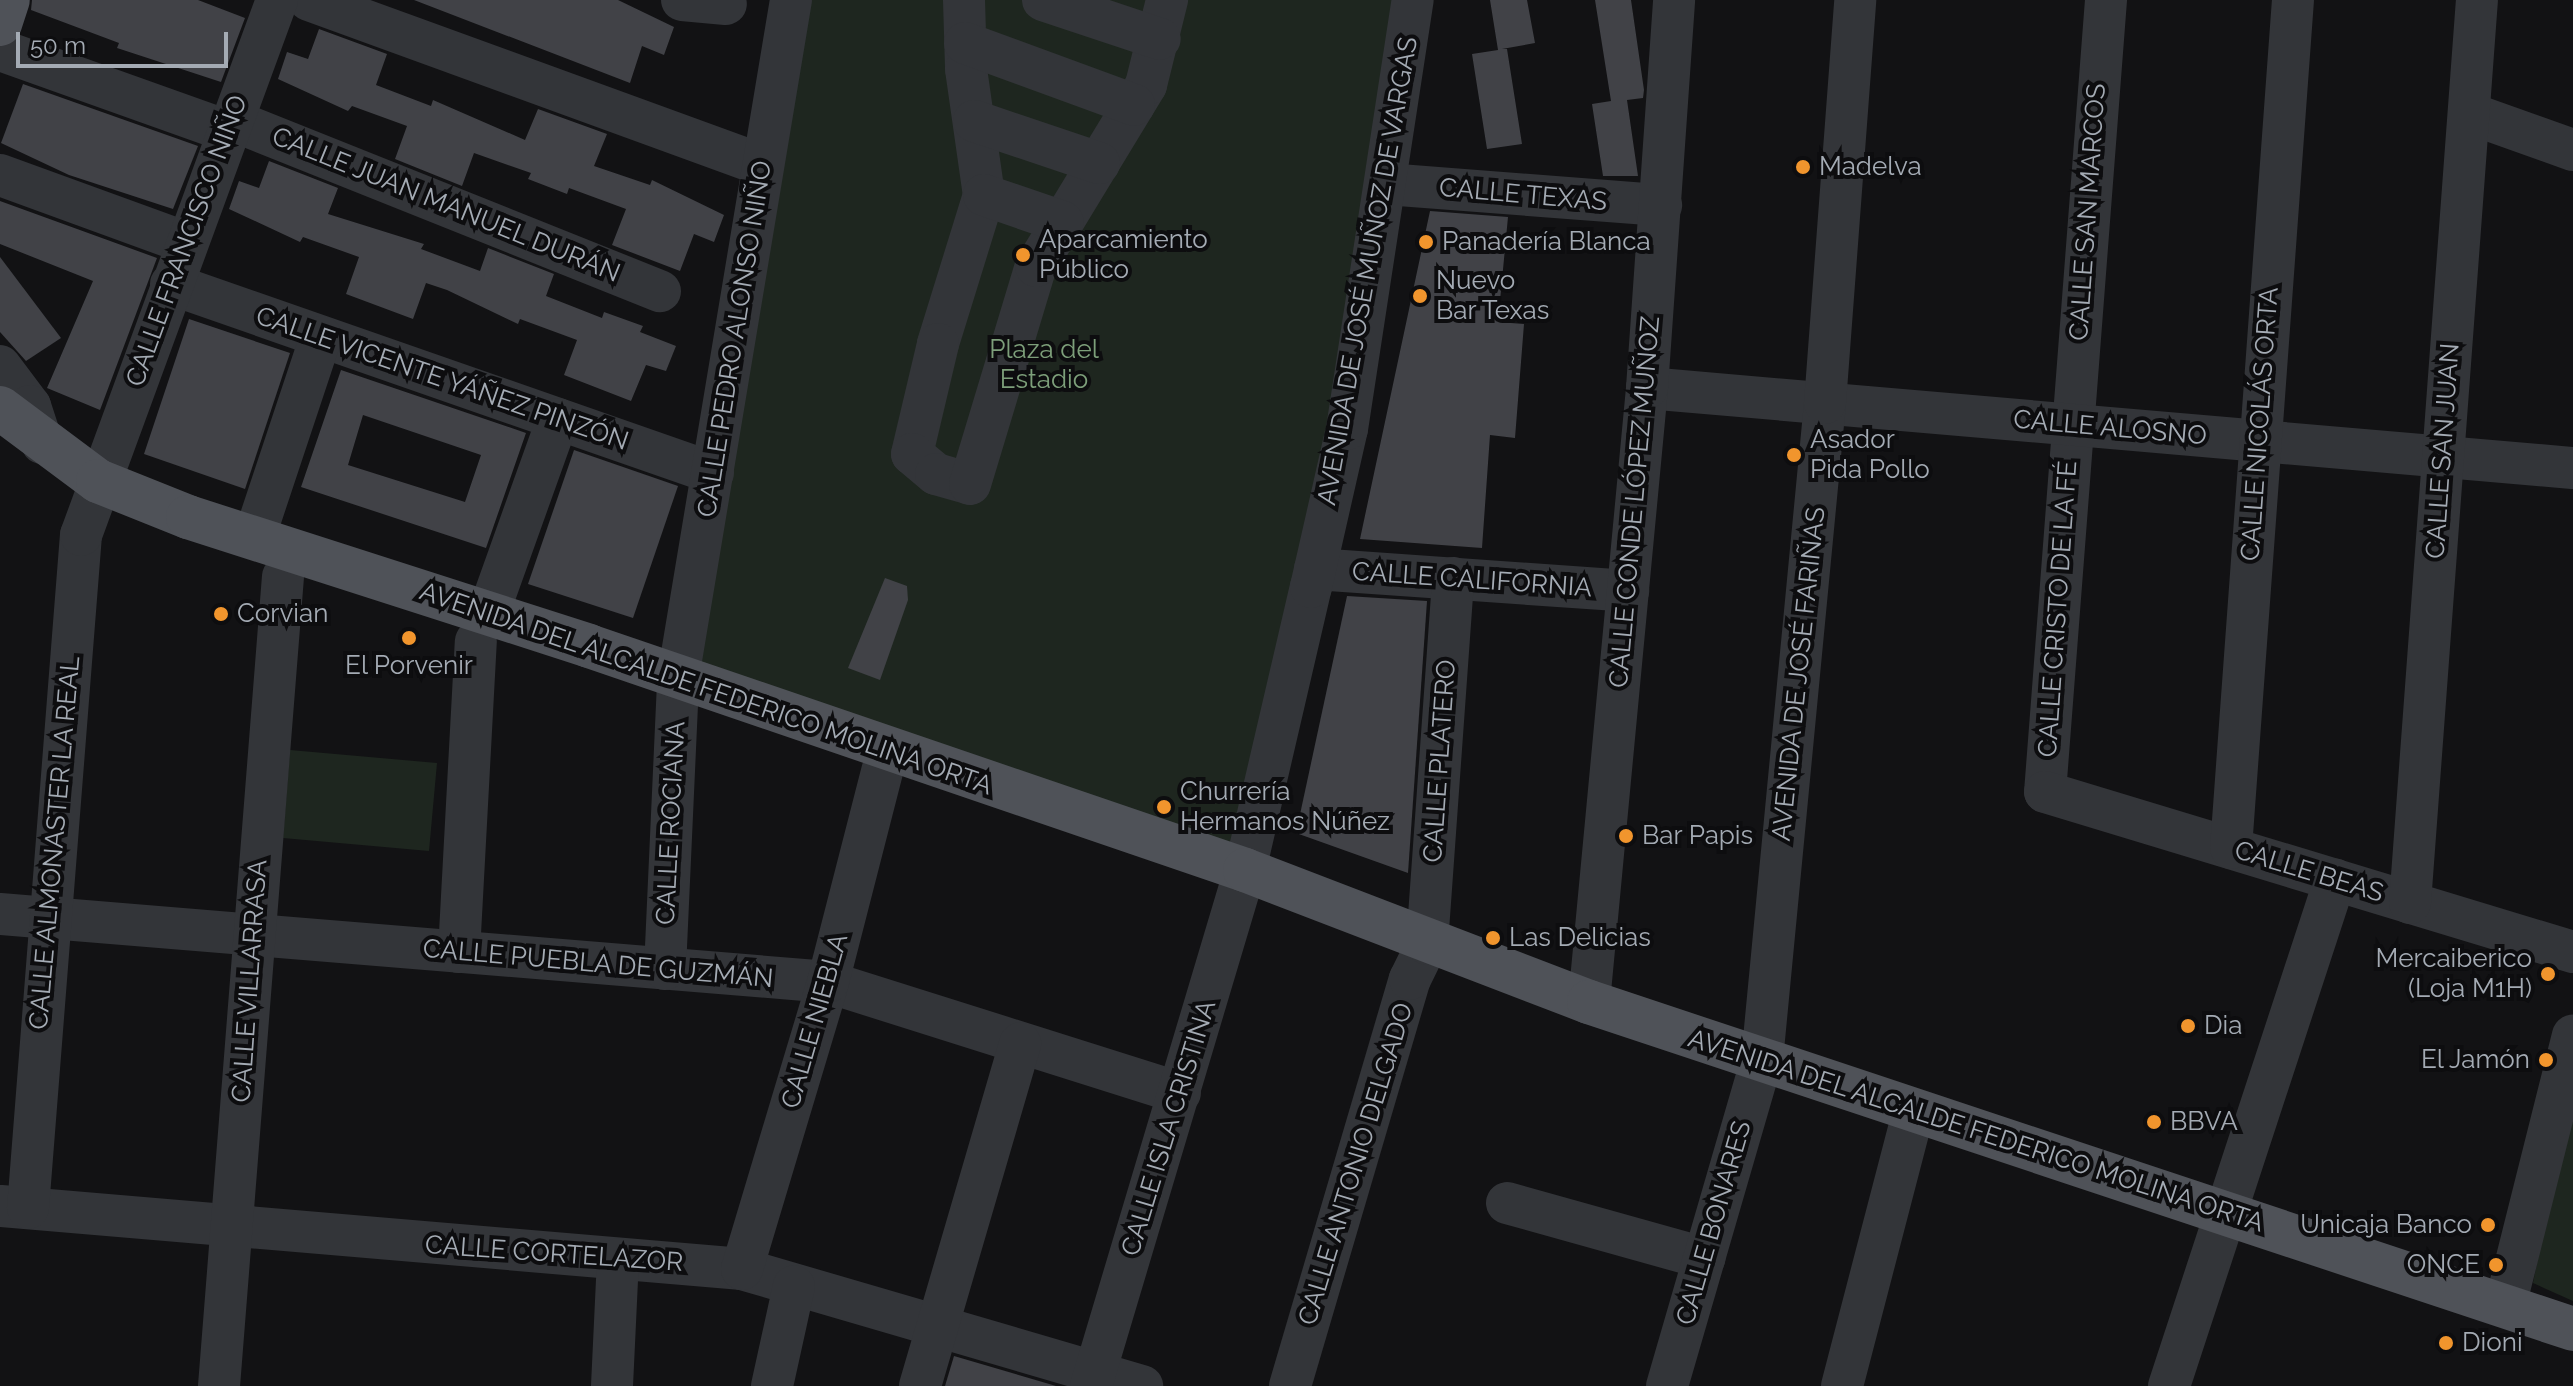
<!DOCTYPE html>
<meta charset="utf-8">
<style>
body{margin:0}
#map{position:relative;width:2573px;height:1386px;overflow:hidden;background:#121214;font-family:Raleway,sans-serif}
div>[style]{position:absolute}
.green>*{inset:0;background:#1e261f}
.building>*{inset:0;background:#414247}
.minor>*{height:42px;margin:-21px;padding:0 21px;transform-origin:21px;border-radius:21px;background:#333539}
.major>*{height:44px;margin:-22px;padding:0 22px;transform-origin:22px;border-radius:22px;background:#4f5258}
.dots>*{width:22px;height:22px;translate:-50% -50%;box-sizing:border-box;border:4px solid #0d0d0f;border-radius:50%}
span{translate:-50% -50%;white-space:nowrap;text-align:center;line-height:1.15;-webkit-text-stroke:8px #0d0d0f;paint-order:stroke}
.poi-label{font-size:26px;color:#a4abb4}
.left{translate:0 -50%;text-align:left}
.right{translate:-100% -50%;text-align:right}
.street-label{font-size:26px;color:#a4abb4}
.park-label{font-size:26px;color:#7d9f7a}
.scale{position:absolute;left:16px;top:32px;width:212px;height:36px;box-sizing:border-box;border:4px solid #a4abb4;border-top:0;padding-left:10px;font-size:24px;line-height:28px;white-space:nowrap;color:#a4abb4;-webkit-text-stroke:6px #0d0d0f;paint-order:stroke}
</style>
<div id="map">
<div class="green">
<i style="clip-path:polygon(791px 0,1413px 0,1245px 870px,678px 678px)"></i>
<i style="clip-path:polygon(290px 750px,437px 763px,429px 851px,283px 838px)"></i>
<i style="clip-path:polygon(2573px 1083px,2573px 1301px,2533px 1283px)"></i>
</div>
<div class="building">
<i style="clip-path:polygon(32px 0,198px 0,245px 18px,221px 82px,117px 48px,119px 43px,31px 10px)"></i>
<i style="clip-path:polygon(414px 0,618px 0,674px 27px,664px 55px,642px 46px,630px 83px)"></i>
<i style="clip-path:polygon(1490px 0,1527px 0,1535px 43px,1502px 49px,1507px 49px,1522px 144px,1487px 149px,1472px 54px,1498px 50px)"></i>
<i style="clip-path:polygon(1595px 0,1631px 0,1644px 90px,1643px 98px,1627px 100px,1638px 176px,1603px 176px,1592px 104px,1611px 101px)"></i>
<i style="clip-path:polygon(319px 29px,387px 54px,376px 85px,431px 106px,433px 100px,525px 140px,538px 109px,607px 134px,594px 166px,650px 185px,652px 180px,724px 215px,714px 242px,694px 234px,680px 271px,612px 245px,626px 209px,569px 188px,567px 194px,528px 179px,531px 173px,474px 153px,462px 186px,395px 159px,407px 126px,352px 106px,348px 111px,278px 79px,287px 52px,308px 59px)"></i>
<i style="clip-path:polygon(23px 84px,198px 146px,173px 209px,69px 175px,1px 143px)"></i>
<i style="clip-path:polygon(269px 161px,338px 188px,328px 214px,424px 244px,421px 249px,480px 271px,488px 248px,554px 274px,546px 296px,602px 318px,604px 312px,643px 326px,640px 332px,676px 346px,666px 371px,646px 365px,631px 401px,564px 375px,577px 340px,520px 319px,518px 324px,447px 290px,426px 283px,413px 319px,346px 294px,359px 257px,303px 237px,300px 242px,229px 209px,239px 181px,259px 188px)"></i>
<i style="clip-path:polygon(0 201px,157px 258px,100px 410px,47px 388px,93px 281px,0 244px)"></i>
<i style="clip-path:polygon(1430px 211px,1508px 217px,1498px 322px,1524px 324px,1515px 438px,1490px 435px,1482px 548px,1360px 539px)"></i>
<i style="clip-path:polygon(0 257px,61px 338px,26px 361px,0 332px)"></i>
<i style="clip-path:polygon(189px 319px,290px 353px,245px 489px,144px 454px)"></i>
<i style="clip-path:polygon(evenodd,341px 370px,526px 433px,486px 548px,301px 487px,341px 370px,363px 415px,481px 455px,465px 502px,348px 465px,363px 415px)"></i>
<i style="clip-path:polygon(574px 450px,678px 486px,633px 618px,528px 584px)"></i>
<i style="clip-path:polygon(885px 578px,907px 586px,908px 600px,880px 680px,848px 668px)"></i>
<i style="clip-path:polygon(1347px 596px,1427px 601px,1408px 873px,1296px 833px)"></i>
<i style="clip-path:polygon(954px 1356px,1056px 1386px,945px 1386px)"></i>
</div>
<div class="minor">
<i style="left:309px;top:0;width:483px;rotate:20deg"></i>
<i style="left:682px;top:0;width:44px;rotate:5.2deg"></i>
<i style="left:964px;top:0;width:69px;rotate:88.3deg"></i>
<i style="left:966px;top:69px;width:127px;rotate:81.9deg"></i>
<i style="left:984px;top:195px;width:156px;rotate:107.2deg"></i>
<i style="left:938px;top:344px;width:113px;rotate:103.3deg"></i>
<i style="left:912px;top:454px;width:31px;rotate:40deg"></i>
<i style="left:936px;top:474px;width:35px;rotate:16deg"></i>
<i style="left:970px;top:484px;width:228px;rotate:-73.2deg"></i>
<i style="left:1036px;top:266px;width:212px;rotate:-58.7deg"></i>
<i style="left:1146px;top:85px;width:88px;rotate:-76.1deg"></i>
<i style="left:1043px;top:0;width:123px;rotate:18.4deg"></i>
<i style="left:2106px;top:0;width:794px;rotate:94.4deg"></i>
<i style="left:2045px;top:792px;width:552px;rotate:16.86deg"></i>
<i style="left:965px;top:43px;width:180px;rotate:20.1deg"></i>
<i style="left:0;top:50px;width:242px;rotate:19.6deg"></i>
<i style="left:2469px;top:113px;width:110px;rotate:19.6deg"></i>
<i style="left:232px;top:120px;width:461px;rotate:21.8deg"></i>
<i style="left:974px;top:121px;width:132px;rotate:18.6deg"></i>
<i style="left:0;top:175px;width:199px;rotate:20deg"></i>
<i style="left:1386px;top:184px;width:276px;rotate:4.4deg"></i>
<i style="left:984px;top:195px;width:83px;rotate:18.9deg"></i>
<i style="left:171px;top:284px;width:574px;rotate:19.22deg"></i>
<i style="left:0;top:366px;width:50px;rotate:53.1deg"></i>
<i style="left:30px;top:406px;width:39px;rotate:72deg"></i>
<i style="left:1647px;top:388px;width:929px;rotate:4.94deg"></i>
<i style="left:254px;top:538px;width:212px;rotate:-71.6deg"></i>
<i style="left:1315px;top:569px;width:314px;rotate:4deg"></i>
<i style="left:488px;top:614px;width:207px;rotate:-70.3deg"></i>
<i style="left:2231px;top:848px;width:850px;rotate:-85.82deg"></i>
<i style="left:2410px;top:903px;width:905px;rotate:-85.76deg"></i>
<i style="left:0;top:914px;width:831px;rotate:4.69deg"></i>
<i style="left:828px;top:982px;width:369px;rotate:17.5deg"></i>
<i style="left:459px;top:952px;width:311px;rotate:-86.9deg"></i>
<i style="left:665px;top:969px;width:291px;rotate:-87.4deg"></i>
<i style="left:678px;top:678px;width:687px;rotate:-80.54deg"></i>
<i style="left:1589px;top:1002px;width:617px;rotate:-84.6deg"></i>
<i style="left:1647px;top:388px;width:389px;rotate:-86deg"></i>
<i style="left:1507px;top:1203px;width:205px;rotate:15.6deg"></i>
<i style="left:1px;top:1206px;width:744px;rotate:4.86deg"></i>
<i style="left:742px;top:1269px;width:417px;rotate:16.3deg"></i>
<i style="left:28px;top:1208px;width:675px;rotate:-85.5deg"></i>
<i style="left:81px;top:535px;width:570px;rotate:-69.88deg"></i>
<i style="left:742px;top:1269px;width:300px;rotate:-73.3deg"></i>
<i style="left:828px;top:982px;width:218px;rotate:-75.6deg"></i>
<i style="left:2505px;top:1306px;width:279px;rotate:-75.9deg"></i>
<i style="left:219px;top:1386px;width:812px;rotate:-85.48deg"></i>
<i style="left:612px;top:1386px;width:127px;rotate:-87.3deg"></i>
<i style="left:772px;top:1386px;width:102px;rotate:-77.6deg"></i>
<i style="left:920px;top:1386px;width:357px;rotate:-73.7deg"></i>
<i style="left:1091px;top:1386px;width:538px;rotate:-73.38deg"></i>
<i style="left:1245px;top:870px;width:291px;rotate:-76.9deg"></i>
<i style="left:1311px;top:587px;width:162px;rotate:-77.2deg"></i>
<i style="left:1347px;top:429px;width:434px;rotate:-81.3deg"></i>
<i style="left:1290px;top:1386px;width:424px;rotate:-73.6deg"></i>
<i style="left:1410px;top:979px;width:39px;rotate:-64deg"></i>
<i style="left:1427px;top:944px;width:367px;rotate:-85.9deg"></i>
<i style="left:1667px;top:1386px;width:340px;rotate:-73.8deg"></i>
<i style="left:1762px;top:1060px;width:660px;rotate:-84.52deg"></i>
<i style="left:1825px;top:403px;width:404px;rotate:-85.7deg"></i>
<i style="left:1842px;top:1386px;width:285px;rotate:-75.4deg"></i>
<i style="left:2169px;top:1386px;width:533px;rotate:-71.84deg"></i>
</div>
<div class="major">
<i style="left:0;top:24px;width:25px;rotate:-72deg"></i>
<i style="left:0;top:408px;width:122px;rotate:36.7deg"></i>
<i style="left:98px;top:481px;width:97px;rotate:21.8deg"></i>
<i style="left:188px;top:517px;width:421px;rotate:17.8deg"></i>
<i style="left:589px;top:646px;width:693px;rotate:18.85deg"></i>
<i style="left:1245px;top:870px;width:368px;rotate:21deg"></i>
<i style="left:1589px;top:1002px;width:1037px;rotate:18.38deg"></i>
</div>
<div class="dots">
<i style="left:1803px;top:167px;background:#f1952d"></i>
<i style="left:1426px;top:242px;background:#f1952d"></i>
<i style="left:1023px;top:255px;background:#f1952d"></i>
<i style="left:1420px;top:296px;background:#f1952d"></i>
<i style="left:1794px;top:455px;background:#f1952d"></i>
<i style="left:221px;top:614px;background:#f1952d"></i>
<i style="left:409px;top:638px;background:#f1952d"></i>
<i style="left:1164px;top:807px;background:#f1952d"></i>
<i style="left:1626px;top:836px;background:#f1952d"></i>
<i style="left:1493px;top:938px;background:#f1952d"></i>
<i style="left:2548px;top:974px;background:#f1952d"></i>
<i style="left:2188px;top:1026px;background:#f1952d"></i>
<i style="left:2546px;top:1060px;background:#f1952d"></i>
<i style="left:2154px;top:1122px;background:#f1952d"></i>
<i style="left:2488px;top:1225px;background:#f1952d"></i>
<i style="left:2496px;top:1265px;background:#f1952d"></i>
<i style="left:2446px;top:1343px;background:#f1952d"></i>
</div>
<div class="poi-label">
<span class="left" style="left:1819px;top:167px">Madelva</span>
<span class="left" style="left:1039px;top:255px">Aparcamiento<br>Público</span>
<span class="left" style="left:1442px;top:242px">Panadería Blanca</span>
<span class="left" style="left:1436px;top:296px">Nuevo<br>Bar Texas</span>
<span class="left" style="left:1810px;top:455px">Asador<br>Pida Pollo</span>
<span class="left" style="left:237px;top:614px">Corvian</span>
<span style="left:409px;top:666px">El Porvenir</span>
<span class="left" style="left:1180px;top:807px">Churrería<br>Hermanos Núñez</span>
<span class="left" style="left:1642px;top:836px">Bar Papis</span>
<span class="left" style="left:1509px;top:938px">Las Delicias</span>
<span class="right" style="left:2532px;top:974px">Mercaiberico<br>(Loja M1H)</span>
<span class="left" style="left:2204px;top:1026px">Dia</span>
<span class="right" style="left:2530px;top:1060px">El Jamón</span>
<span class="left" style="left:2170px;top:1122px">BBVA</span>
<span class="right" style="left:2472px;top:1225px">Unicaja Banco</span>
<span class="right" style="left:2480px;top:1265px">ONCE</span>
<span class="left" style="left:2462px;top:1343px">Dioni</span>
</div>
<div class="street-label">
<span style="left:1523px;top:195px;rotate:5deg">CALLE TEXAS</span>
<span style="left:446px;top:205px;rotate:22deg">CALLE JUAN MANUEL DURÁN</span>
<span style="left:2088px;top:212px;rotate:-86deg">CALLE SAN MARCOS</span>
<span style="left:187px;top:241px;rotate:-70deg">CALLE FRANCISCO NIÑO</span>
<span style="left:1368px;top:271px;rotate:-80deg">AVENIDA DE JOSÉ MUÑOZ DE VARGAS</span>
<span style="left:735px;top:339px;rotate:-81deg">CALLE PEDRO ALONSO NIÑO</span>
<span style="left:442px;top:379px;rotate:19deg">CALLE VICENTE YÁÑEZ PINZÓN</span>
<span style="left:2260px;top:424px;rotate:-86deg">CALLE NICOLÁS ORTA</span>
<span style="left:2110px;top:428px;rotate:5deg">CALLE ALOSNO</span>
<span style="left:2443px;top:451px;rotate:-86deg">CALLE SAN JUAN</span>
<span style="left:1635px;top:502px;rotate:-85deg">CALLE CONDE LÓPEZ MUÑOZ</span>
<span style="left:1472px;top:580px;rotate:4deg">CALLE CALIFORNIA</span>
<span style="left:2058px;top:609px;rotate:-86deg">CALLE CRISTO DE LA FÉ</span>
<span style="left:1799px;top:674px;rotate:-84deg">AVENIDA DE JOSÉ FARIÑAS</span>
<span style="left:706px;top:689px;rotate:19deg">AVENIDA DEL ALCALDE FEDERICO MOLINA ORTA</span>
<span style="left:1440px;top:761px;rotate:-86deg">CALLE PLATERO</span>
<span style="left:671px;top:823px;rotate:-87deg">CALLE ROCIANA</span>
<span style="left:55px;top:843px;rotate:-85deg">CALLE ALMONASTER LA REAL</span>
<span style="left:2309px;top:872px;rotate:17deg">CALLE BEAS</span>
<span style="left:598px;top:964px;rotate:5deg">CALLE PUEBLA DE GUZMÁN</span>
<span style="left:250px;top:981px;rotate:-86deg">CALLE VILLARRASA</span>
<span style="left:815px;top:1021px;rotate:-74deg">CALLE NIEBLA</span>
<span style="left:1169px;top:1128px;rotate:-73deg">CALLE ISLA CRISTINA</span>
<span style="left:1976px;top:1131px;rotate:18deg">AVENIDA DEL ALCALDE FEDERICO MOLINA ORTA</span>
<span style="left:1356px;top:1164px;rotate:-73deg">CALLE ANTONIO DELGADO</span>
<span style="left:1714px;top:1223px;rotate:-74deg">CALLE BONARES</span>
<span style="left:554px;top:1254px;rotate:4deg">CALLE CORTELAZOR</span>
</div>
<div class="park-label">
<span style="left:1044px;top:365px">Plaza del<br>Estadio</span>
</div>
<div class="scale">50 m</div>
</div>
